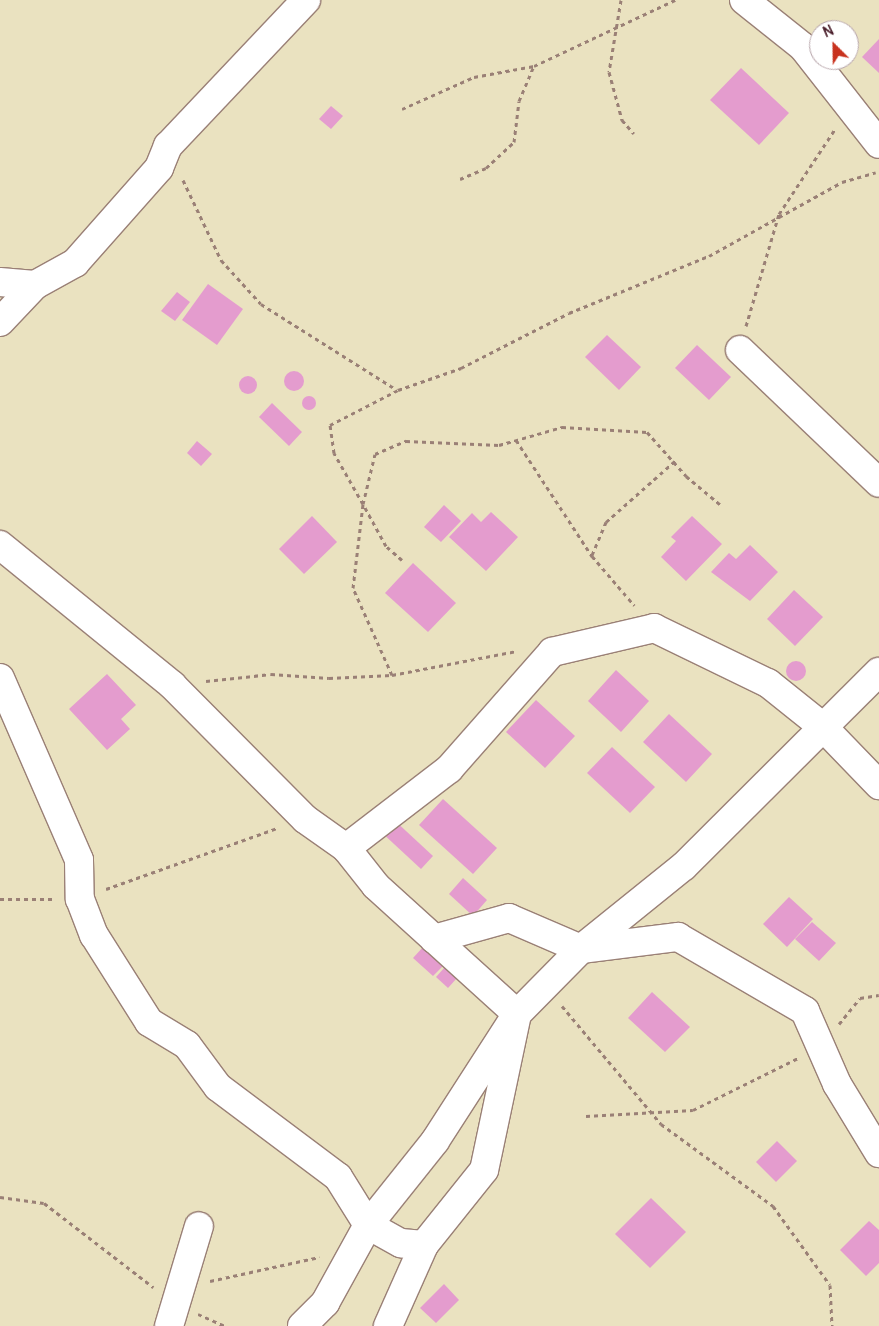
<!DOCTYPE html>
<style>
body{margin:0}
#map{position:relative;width:879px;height:1326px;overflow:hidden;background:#eae2c0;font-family:Pangolin,sans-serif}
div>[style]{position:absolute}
.building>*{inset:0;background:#e49cce}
.round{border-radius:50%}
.path>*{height:3px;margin-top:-1.5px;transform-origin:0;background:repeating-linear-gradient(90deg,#9a8076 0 4px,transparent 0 8px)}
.roads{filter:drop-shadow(1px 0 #9a8076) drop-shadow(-1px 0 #9a8076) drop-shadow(0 1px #9a8076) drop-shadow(0 -1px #9a8076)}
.street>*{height:28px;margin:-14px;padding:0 14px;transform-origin:14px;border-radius:14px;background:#fff}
span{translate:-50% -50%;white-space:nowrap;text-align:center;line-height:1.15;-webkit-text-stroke:4.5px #fff;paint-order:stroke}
.north{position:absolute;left:809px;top:20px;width:50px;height:50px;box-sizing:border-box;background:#fff;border:1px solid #b7a5aa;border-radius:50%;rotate:337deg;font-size:14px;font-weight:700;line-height:20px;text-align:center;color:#4a1f2b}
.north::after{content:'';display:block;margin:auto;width:18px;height:22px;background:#c8321e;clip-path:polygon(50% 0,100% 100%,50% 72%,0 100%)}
</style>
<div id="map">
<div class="building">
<i style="clip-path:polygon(879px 39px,879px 73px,862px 57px)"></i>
<i style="clip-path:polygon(741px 68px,789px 113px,759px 145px,710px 100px)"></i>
<i style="clip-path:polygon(331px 106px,343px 116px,331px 129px,319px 119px)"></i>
<i style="clip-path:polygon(208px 284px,243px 309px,217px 345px,182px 320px)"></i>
<i style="clip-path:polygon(177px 292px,190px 302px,175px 321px,161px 311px)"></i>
<i style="clip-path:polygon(607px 335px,641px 367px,619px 390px,585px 357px)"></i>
<i style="clip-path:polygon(697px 345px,731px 377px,709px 400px,675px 368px)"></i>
<i class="round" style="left:284px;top:371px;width:20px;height:20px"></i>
<i class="round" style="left:239px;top:376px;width:18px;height:18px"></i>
<i class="round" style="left:302px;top:396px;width:14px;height:14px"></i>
<i style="clip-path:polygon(272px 403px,302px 432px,289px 446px,259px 417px)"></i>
<i style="clip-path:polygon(197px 441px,212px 454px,201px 466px,187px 453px)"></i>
<i style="clip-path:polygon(444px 505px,461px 521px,441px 542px,424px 527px)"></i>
<i style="clip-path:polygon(491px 512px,518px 537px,486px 571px,449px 537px,472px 513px,481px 522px)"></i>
<i style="clip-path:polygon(312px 516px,337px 542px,304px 574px,279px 549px)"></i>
<i style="clip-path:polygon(692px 516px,722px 544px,686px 581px,661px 557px,676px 541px,671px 537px)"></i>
<i style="clip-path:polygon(750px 545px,778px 572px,750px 601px,711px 572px,729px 553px,736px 559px)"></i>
<i style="clip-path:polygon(413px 563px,456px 603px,428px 632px,385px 593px)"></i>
<i style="clip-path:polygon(794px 590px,823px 617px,795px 646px,767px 619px)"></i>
<i class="round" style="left:786px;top:661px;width:20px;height:20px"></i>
<i style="clip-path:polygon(616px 670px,649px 701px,621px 732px,588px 701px)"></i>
<i style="clip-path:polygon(107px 674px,136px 705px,121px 719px,130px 729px,107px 750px,69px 709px)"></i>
<i style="clip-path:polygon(536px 700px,575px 736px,545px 768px,506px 732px)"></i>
<i style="clip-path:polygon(669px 714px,712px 754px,686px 782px,643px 742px)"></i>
<i style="clip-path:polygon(612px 747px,655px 787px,630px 813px,587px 773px)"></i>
<i style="clip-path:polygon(443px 799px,497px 848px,473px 874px,419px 825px)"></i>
<i style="clip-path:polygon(392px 818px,433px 856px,421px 869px,380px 831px)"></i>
<i style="clip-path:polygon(463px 878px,487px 900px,473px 916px,449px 894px)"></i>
<i style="clip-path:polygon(789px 897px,813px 919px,787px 947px,763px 924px)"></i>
<i style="clip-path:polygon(812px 922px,836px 943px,819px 961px,795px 939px)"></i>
<i style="clip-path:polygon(424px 946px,444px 965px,433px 976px,413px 958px)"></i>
<i style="clip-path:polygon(445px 967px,457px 978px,448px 988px,436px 977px)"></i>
<i style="clip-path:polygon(652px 992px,690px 1027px,665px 1052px,628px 1018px)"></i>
<i style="clip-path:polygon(777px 1141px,797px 1161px,776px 1182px,756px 1162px)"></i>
<i style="clip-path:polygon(651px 1198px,686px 1232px,650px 1268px,615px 1234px)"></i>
<i style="clip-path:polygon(869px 1221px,879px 1230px,879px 1263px,866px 1276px,840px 1250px)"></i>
<i style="clip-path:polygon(444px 1284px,459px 1300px,436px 1323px,420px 1308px)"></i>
</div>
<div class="path">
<i style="left:621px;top:0;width:73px;rotate:99.5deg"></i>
<i style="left:609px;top:72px;width:50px;rotate:74.8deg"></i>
<i style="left:622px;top:120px;width:18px;rotate:49deg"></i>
<i style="left:402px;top:109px;width:79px;rotate:-24deg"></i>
<i style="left:474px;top:77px;width:61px;rotate:-10.4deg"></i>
<i style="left:534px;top:66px;width:156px;rotate:-25.1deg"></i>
<i style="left:460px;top:179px;width:28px;rotate:-23deg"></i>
<i style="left:486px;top:168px;width:38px;rotate:-43deg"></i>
<i style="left:514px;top:142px;width:41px;rotate:-83deg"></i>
<i style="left:519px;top:101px;width:38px;rotate:-67deg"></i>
<i style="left:183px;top:180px;width:89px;rotate:64.6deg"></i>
<i style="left:221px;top:260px;width:59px;rotate:47.7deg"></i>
<i style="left:261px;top:304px;width:161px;rotate:32.3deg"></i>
<i style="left:746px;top:326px;width:117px;rotate:-73.6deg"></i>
<i style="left:779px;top:214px;width:102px;rotate:-56.6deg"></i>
<i style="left:516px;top:440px;width:139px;rotate:56.8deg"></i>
<i style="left:592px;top:556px;width:65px;rotate:49.4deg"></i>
<i style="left:592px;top:555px;width:36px;rotate:-67deg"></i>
<i style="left:606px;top:522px;width:94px;rotate:-41.5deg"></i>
<i style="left:402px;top:560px;width:21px;rotate:-139deg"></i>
<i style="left:386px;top:546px;width:48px;rotate:-118.7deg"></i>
<i style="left:363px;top:504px;width:51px;rotate:-76.5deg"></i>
<i style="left:375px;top:454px;width:34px;rotate:-23deg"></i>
<i style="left:406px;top:441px;width:93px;rotate:2.5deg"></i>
<i style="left:499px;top:445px;width:66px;rotate:-15.9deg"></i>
<i style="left:562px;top:427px;width:85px;rotate:3.4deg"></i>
<i style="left:647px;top:432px;width:59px;rotate:48.4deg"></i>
<i style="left:686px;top:476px;width:47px;rotate:39.8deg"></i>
<i style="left:392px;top:675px;width:95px;rotate:-114.1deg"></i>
<i style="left:353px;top:588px;width:85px;rotate:-83.2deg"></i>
<i style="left:363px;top:504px;width:59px;rotate:-119.6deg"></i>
<i style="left:334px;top:453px;width:28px;rotate:-98deg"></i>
<i style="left:330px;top:425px;width:76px;rotate:-27.2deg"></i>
<i style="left:398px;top:390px;width:67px;rotate:-19.2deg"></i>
<i style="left:461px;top:368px;width:121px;rotate:-27deg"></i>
<i style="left:569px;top:313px;width:151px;rotate:-22.2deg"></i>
<i style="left:709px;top:256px;width:152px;rotate:-29.1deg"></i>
<i style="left:842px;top:182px;width:35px;rotate:-16deg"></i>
<i style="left:206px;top:681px;width:65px;rotate:-6.1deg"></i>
<i style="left:271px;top:674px;width:58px;rotate:3.9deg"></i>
<i style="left:329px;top:678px;width:63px;rotate:-2.7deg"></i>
<i style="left:392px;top:675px;width:127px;rotate:-10.9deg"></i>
<i style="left:106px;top:889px;width:182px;rotate:-19.6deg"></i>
<i style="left:0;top:899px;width:54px"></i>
<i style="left:562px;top:1006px;width:154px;rotate:50deg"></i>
<i style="left:661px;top:1124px;width:139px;rotate:36.2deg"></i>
<i style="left:773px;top:1206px;width:97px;rotate:54.2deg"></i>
<i style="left:830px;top:1285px;width:41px;rotate:87.2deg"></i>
<i style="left:839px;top:1024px;width:33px;rotate:-51deg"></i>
<i style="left:860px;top:998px;width:19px;rotate:-9deg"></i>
<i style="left:586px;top:1116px;width:107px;rotate:-3.2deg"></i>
<i style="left:693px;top:1110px;width:117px;rotate:-26.3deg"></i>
<i style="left:0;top:1197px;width:44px;rotate:7.8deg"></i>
<i style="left:44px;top:1203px;width:138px;rotate:37.6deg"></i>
<i style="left:210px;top:1281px;width:112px;rotate:-12.4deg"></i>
<i style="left:198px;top:1314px;width:30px;rotate:24deg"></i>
</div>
<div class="roads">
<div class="street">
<i style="left:744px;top:0;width:75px;rotate:38.5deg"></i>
<i style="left:803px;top:47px;width:123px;rotate:51.9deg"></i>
<i style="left:0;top:282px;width:35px;rotate:5deg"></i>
<i style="left:0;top:322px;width:51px;rotate:-46.6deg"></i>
<i style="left:35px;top:285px;width:46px;rotate:-28.8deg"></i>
<i style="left:75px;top:263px;width:127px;rotate:-48.5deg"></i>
<i style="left:159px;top:168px;width:24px;rotate:-68deg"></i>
<i style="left:168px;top:146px;width:201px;rotate:-46.6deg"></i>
<i style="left:740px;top:350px;width:192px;rotate:43.7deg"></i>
<i style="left:0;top:545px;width:222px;rotate:39.1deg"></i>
<i style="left:172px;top:685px;width:189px;rotate:45.2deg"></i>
<i style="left:305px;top:819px;width:50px;rotate:35.3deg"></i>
<i style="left:346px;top:848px;width:48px;rotate:51.7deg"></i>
<i style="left:376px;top:886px;width:190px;rotate:42.2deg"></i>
<i style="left:517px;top:1014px;width:91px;rotate:-45.4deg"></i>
<i style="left:581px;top:949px;width:132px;rotate:-38.9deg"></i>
<i style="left:684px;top:866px;width:275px;rotate:-44.9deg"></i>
<i style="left:0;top:678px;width:198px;rotate:66.5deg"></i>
<i style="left:79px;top:860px;width:39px;rotate:89deg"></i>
<i style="left:80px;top:899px;width:39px;rotate:69deg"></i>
<i style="left:94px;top:935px;width:103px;rotate:57.7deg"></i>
<i style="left:149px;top:1022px;width:44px;rotate:31.2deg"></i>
<i style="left:187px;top:1045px;width:52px;rotate:53.6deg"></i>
<i style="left:218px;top:1087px;width:150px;rotate:36.9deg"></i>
<i style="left:338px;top:1177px;width:57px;rotate:58deg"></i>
<i style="left:368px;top:1225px;width:38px;rotate:29deg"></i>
<i style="left:401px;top:1243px;width:23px;rotate:5deg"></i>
<i style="left:346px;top:848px;width:130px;rotate:-37.5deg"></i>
<i style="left:449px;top:769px;width:156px;rotate:-48.6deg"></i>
<i style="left:552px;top:652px;width:105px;rotate:-13.2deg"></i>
<i style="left:654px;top:628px;width:127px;rotate:25.8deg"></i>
<i style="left:768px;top:683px;width:70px;rotate:38.7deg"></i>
<i style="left:823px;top:727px;width:81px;rotate:46deg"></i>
<i style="left:434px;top:939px;width:78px;rotate:-15.6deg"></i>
<i style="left:509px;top:918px;width:78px;rotate:23.3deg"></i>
<i style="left:581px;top:949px;width:98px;rotate:-7.1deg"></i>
<i style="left:678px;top:937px;width:147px;rotate:30.2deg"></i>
<i style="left:805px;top:1011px;width:80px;rotate:66.3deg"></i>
<i style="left:837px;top:1084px;width:81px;rotate:58.7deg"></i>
<i style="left:169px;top:1326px;width:104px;rotate:-73.3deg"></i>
<i style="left:302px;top:1326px;width:33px;rotate:-45deg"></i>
<i style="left:325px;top:1303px;width:89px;rotate:-61.1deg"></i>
<i style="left:368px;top:1225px;width:107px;rotate:-51.4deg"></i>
<i style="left:435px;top:1141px;width:151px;rotate:-57.2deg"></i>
<i style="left:517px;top:1014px;width:159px;rotate:101.9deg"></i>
<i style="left:484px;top:1170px;width:96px;rotate:128.7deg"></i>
<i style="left:424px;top:1245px;width:89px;rotate:114deg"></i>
</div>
</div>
<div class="north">N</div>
</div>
